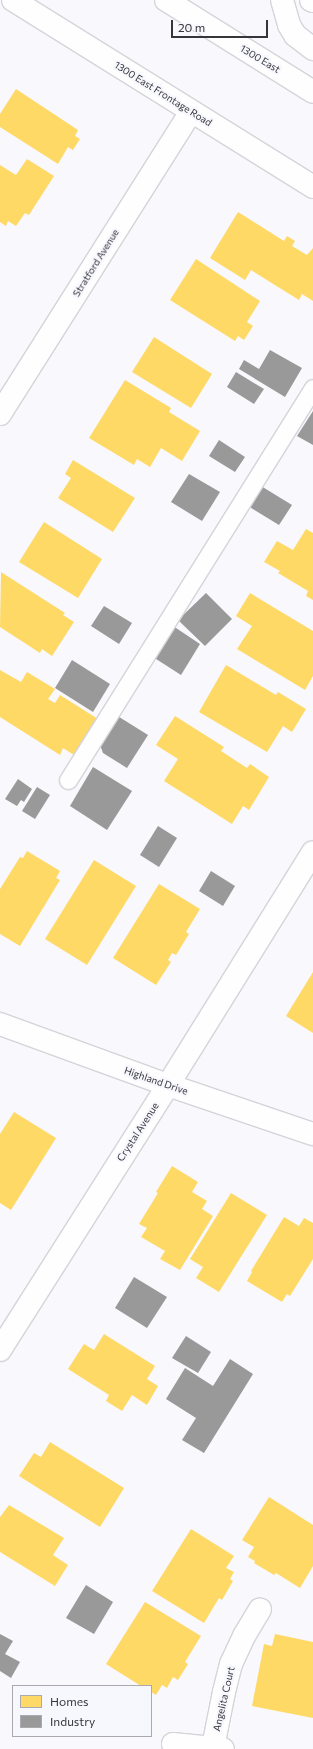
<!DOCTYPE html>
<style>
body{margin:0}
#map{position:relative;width:313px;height:1749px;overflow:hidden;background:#f8f8fd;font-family:Commissioner,sans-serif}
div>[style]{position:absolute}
.homes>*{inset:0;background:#ffd966}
.industry>*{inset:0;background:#999}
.roads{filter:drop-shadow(1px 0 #d4d4d9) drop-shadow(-1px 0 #d4d4d9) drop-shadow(0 1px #d4d4d9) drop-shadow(0 -1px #d4d4d9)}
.lane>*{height:17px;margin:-8.5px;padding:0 8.5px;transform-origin:8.5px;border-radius:8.5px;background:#fefeff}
.street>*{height:22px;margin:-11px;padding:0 11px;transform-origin:11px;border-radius:11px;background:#fefeff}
.secondary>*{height:22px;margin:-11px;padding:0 11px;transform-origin:11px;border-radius:11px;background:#fefeff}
span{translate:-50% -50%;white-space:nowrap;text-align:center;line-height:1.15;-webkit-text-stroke:4px #f7f7fe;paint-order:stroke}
.street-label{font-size:10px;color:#36353a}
.legend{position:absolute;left:12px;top:1685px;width:140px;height:52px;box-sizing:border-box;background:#f7f7fe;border:1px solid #aaa9b0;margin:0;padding:5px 7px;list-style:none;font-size:12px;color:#36353a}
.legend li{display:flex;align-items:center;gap:8px;height:20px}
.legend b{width:20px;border:1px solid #aaa9b0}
.scale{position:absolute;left:171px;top:20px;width:97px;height:18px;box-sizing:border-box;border:2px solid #36353a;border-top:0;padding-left:5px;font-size:12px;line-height:14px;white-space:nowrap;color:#36353a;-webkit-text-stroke:3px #f7f7fe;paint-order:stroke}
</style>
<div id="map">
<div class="homes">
<i style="clip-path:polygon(16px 89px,78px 130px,75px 136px,80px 139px,73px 150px,68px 147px,58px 164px,0 127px,0 114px)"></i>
<i style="clip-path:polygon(27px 159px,54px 176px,29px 215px,25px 213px,16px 226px,8px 221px,6px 226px,0 222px,0 165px,16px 175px)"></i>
<i style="clip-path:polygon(238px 212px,284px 241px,287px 236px,295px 241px,292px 246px,307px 255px,313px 248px,313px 301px,302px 294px,299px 300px,251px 270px,245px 280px,210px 258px)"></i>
<i style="clip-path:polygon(196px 259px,260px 301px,247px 322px,253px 326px,244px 340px,238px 336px,235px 341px,170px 300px)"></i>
<i style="clip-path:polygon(154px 337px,212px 374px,191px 408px,132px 372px)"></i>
<i style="clip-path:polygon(125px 380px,171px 408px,169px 412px,200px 431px,182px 461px,161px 448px,150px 467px,137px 459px,134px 465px,89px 438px)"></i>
<i style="clip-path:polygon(73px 460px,135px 498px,113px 532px,58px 498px,71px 478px,65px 474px)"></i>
<i style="clip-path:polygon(44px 522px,102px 559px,78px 598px,19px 562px)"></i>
<i style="clip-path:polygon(306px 529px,313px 533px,313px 600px,306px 596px,308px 591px,278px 573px,280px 571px,264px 562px,277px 541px,293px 550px)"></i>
<i style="clip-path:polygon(1px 572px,65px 613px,63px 615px,74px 622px,52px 656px,42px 649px,40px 653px,0 627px)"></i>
<i style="clip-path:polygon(250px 593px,313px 631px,313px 676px,305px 690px,237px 649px,252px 626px,236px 616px)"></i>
<i style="clip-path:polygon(226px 665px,276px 695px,278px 692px,306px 709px,292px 732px,283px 726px,267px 752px,199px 712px)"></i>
<i style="clip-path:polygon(0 670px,21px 682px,27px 672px,55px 689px,48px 699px,55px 703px,60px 695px,98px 719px,74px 755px,63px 748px,60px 755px,0 717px)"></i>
<i style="clip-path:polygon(175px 716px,224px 747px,221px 751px,247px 768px,250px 764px,269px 777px,249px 810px,243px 806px,232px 824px,164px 781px,178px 759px,156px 745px)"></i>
<i style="clip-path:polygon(27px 851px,60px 871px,56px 878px,60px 880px,20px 946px,0 934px,0 889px,20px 857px,23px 858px)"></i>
<i style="clip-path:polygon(94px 860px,136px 886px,87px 965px,45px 939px)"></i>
<i style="clip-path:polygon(159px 884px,200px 909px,186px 932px,189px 934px,176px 955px,172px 953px,168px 960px,171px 962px,156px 985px,113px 958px)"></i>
<i style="clip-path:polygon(313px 972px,313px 1033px,286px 1016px)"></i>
<i style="clip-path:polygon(14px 1112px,56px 1138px,11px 1210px,0 1203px,0 1134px)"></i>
<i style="clip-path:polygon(172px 1166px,198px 1182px,192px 1192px,207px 1201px,202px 1209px,213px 1216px,180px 1270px,160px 1259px,165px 1251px,141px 1237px,147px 1228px,139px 1224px,158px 1193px,156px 1192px)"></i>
<i style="clip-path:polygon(231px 1193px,267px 1215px,219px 1292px,196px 1278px,203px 1267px,190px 1259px)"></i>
<i style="clip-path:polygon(284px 1217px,299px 1226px,304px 1218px,313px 1223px,313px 1259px,290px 1296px,287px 1294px,282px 1302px,247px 1281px,252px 1272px,251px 1271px)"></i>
<i style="clip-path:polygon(104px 1334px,155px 1366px,147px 1379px,158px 1386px,147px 1405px,132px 1395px,122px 1411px,106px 1401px,109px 1395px,68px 1369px,84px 1344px,94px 1350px)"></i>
<i style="clip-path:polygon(50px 1442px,124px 1488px,100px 1527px,19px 1476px,34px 1453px,41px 1457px)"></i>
<i style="clip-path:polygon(269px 1497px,313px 1525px,313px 1566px,300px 1588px,276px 1573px,274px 1575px,254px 1563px,255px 1561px,248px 1557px,254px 1547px,242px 1540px)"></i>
<i style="clip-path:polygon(9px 1505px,64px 1538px,53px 1555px,68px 1565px,55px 1586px,0 1552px,0 1517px)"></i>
<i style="clip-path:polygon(191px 1529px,234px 1556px,226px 1568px,234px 1572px,230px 1579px,233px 1581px,222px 1600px,219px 1598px,204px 1623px,152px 1591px)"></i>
<i style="clip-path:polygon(145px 1602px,201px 1636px,185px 1662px,188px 1664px,178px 1680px,173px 1677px,167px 1688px,162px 1685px,156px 1695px,151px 1692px,151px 1686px,141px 1686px,106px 1664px)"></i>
<i style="clip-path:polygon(275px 1634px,313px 1642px,313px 1718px,252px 1706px,264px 1644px,272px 1646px)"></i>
</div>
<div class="industry">
<i style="clip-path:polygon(270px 350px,302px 368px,285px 397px,239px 369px,244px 360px,259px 369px)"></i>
<i style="clip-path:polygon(236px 372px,264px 389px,254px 404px,227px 387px)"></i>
<i style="clip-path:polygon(313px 411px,313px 445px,297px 436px)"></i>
<i style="clip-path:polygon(219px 440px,245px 457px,235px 472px,209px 456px)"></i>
<i style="clip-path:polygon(189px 474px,220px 492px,202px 521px,171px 502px)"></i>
<i style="clip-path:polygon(261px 486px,292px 505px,279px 525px,248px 506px)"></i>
<i style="clip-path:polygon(206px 593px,232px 619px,205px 646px,178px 620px)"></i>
<i style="clip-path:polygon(104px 606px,132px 623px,119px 644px,91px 626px)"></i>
<i style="clip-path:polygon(173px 626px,200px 644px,181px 675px,153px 657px)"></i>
<i style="clip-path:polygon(72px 660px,110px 684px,93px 712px,55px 688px)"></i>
<i style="clip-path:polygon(116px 715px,148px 735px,127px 768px,103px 753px,99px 742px)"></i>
<i style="clip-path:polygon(93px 767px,132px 791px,107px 830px,70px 806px)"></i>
<i style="clip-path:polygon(18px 779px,32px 789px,24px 802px,21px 800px,17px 806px,5px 799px)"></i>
<i style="clip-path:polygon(37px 787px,50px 795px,35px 819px,22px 811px)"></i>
<i style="clip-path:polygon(158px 826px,177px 838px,159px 867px,140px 855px)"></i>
<i style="clip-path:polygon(211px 871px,235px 886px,223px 906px,199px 891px)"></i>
<i style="clip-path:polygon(134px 1277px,167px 1297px,147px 1328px,115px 1308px)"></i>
<i style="clip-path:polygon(186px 1336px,211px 1352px,198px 1373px,172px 1358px)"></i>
<i style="clip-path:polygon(230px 1359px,253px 1374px,204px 1453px,182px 1440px,196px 1418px,166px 1399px,185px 1368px,213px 1386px)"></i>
<i style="clip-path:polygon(86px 1585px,113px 1602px,94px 1634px,66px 1618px)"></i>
<i style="clip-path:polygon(0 1634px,13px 1641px,5px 1654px,20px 1662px,11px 1678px,0 1671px)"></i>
</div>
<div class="roads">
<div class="lane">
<i style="left:68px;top:780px;width:462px;rotate:-58deg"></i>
</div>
<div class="street">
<i style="left:13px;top:0;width:354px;rotate:31.9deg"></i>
<i style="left:0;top:414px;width:357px;rotate:-57.7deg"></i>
<i style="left:0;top:1350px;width:314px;rotate:-57.6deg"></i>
<i style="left:168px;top:1085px;width:274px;rotate:-58.1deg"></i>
<i style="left:173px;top:1744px;width:50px;rotate:5.7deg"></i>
<i style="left:213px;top:1747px;width:56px;rotate:-78.7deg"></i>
<i style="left:224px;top:1692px;width:29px;rotate:-76deg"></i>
<i style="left:231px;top:1664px;width:31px;rotate:-65deg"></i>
<i style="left:244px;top:1636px;width:31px;rotate:-59deg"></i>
</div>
<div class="secondary">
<i style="left:166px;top:0;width:173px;rotate:32deg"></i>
<i style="left:282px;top:0;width:26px;rotate:74deg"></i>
<i style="left:289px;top:25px;width:12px;rotate:59deg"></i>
<i style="left:295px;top:35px;width:23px;rotate:38deg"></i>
<i style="left:311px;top:0;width:2px;rotate:27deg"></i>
<i style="left:0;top:1024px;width:179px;rotate:20deg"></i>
<i style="left:168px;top:1085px;width:153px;rotate:18.7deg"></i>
</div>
</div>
<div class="street-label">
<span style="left:260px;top:59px;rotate:31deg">1300 East</span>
<span style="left:163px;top:94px;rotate:32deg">1300 East Frontage Road</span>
<span style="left:96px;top:263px;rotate:-58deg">Stratford Avenue</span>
<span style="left:156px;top:1081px;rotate:19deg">Highland Drive</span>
<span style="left:138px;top:1132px;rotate:-57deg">Crystal Avenue</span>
<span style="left:224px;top:1699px;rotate:-77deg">Angelita Court</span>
</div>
<ul class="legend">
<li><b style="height:11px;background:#ffd966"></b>Homes</li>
<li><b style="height:11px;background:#999"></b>Industry</li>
</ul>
<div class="scale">20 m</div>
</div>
